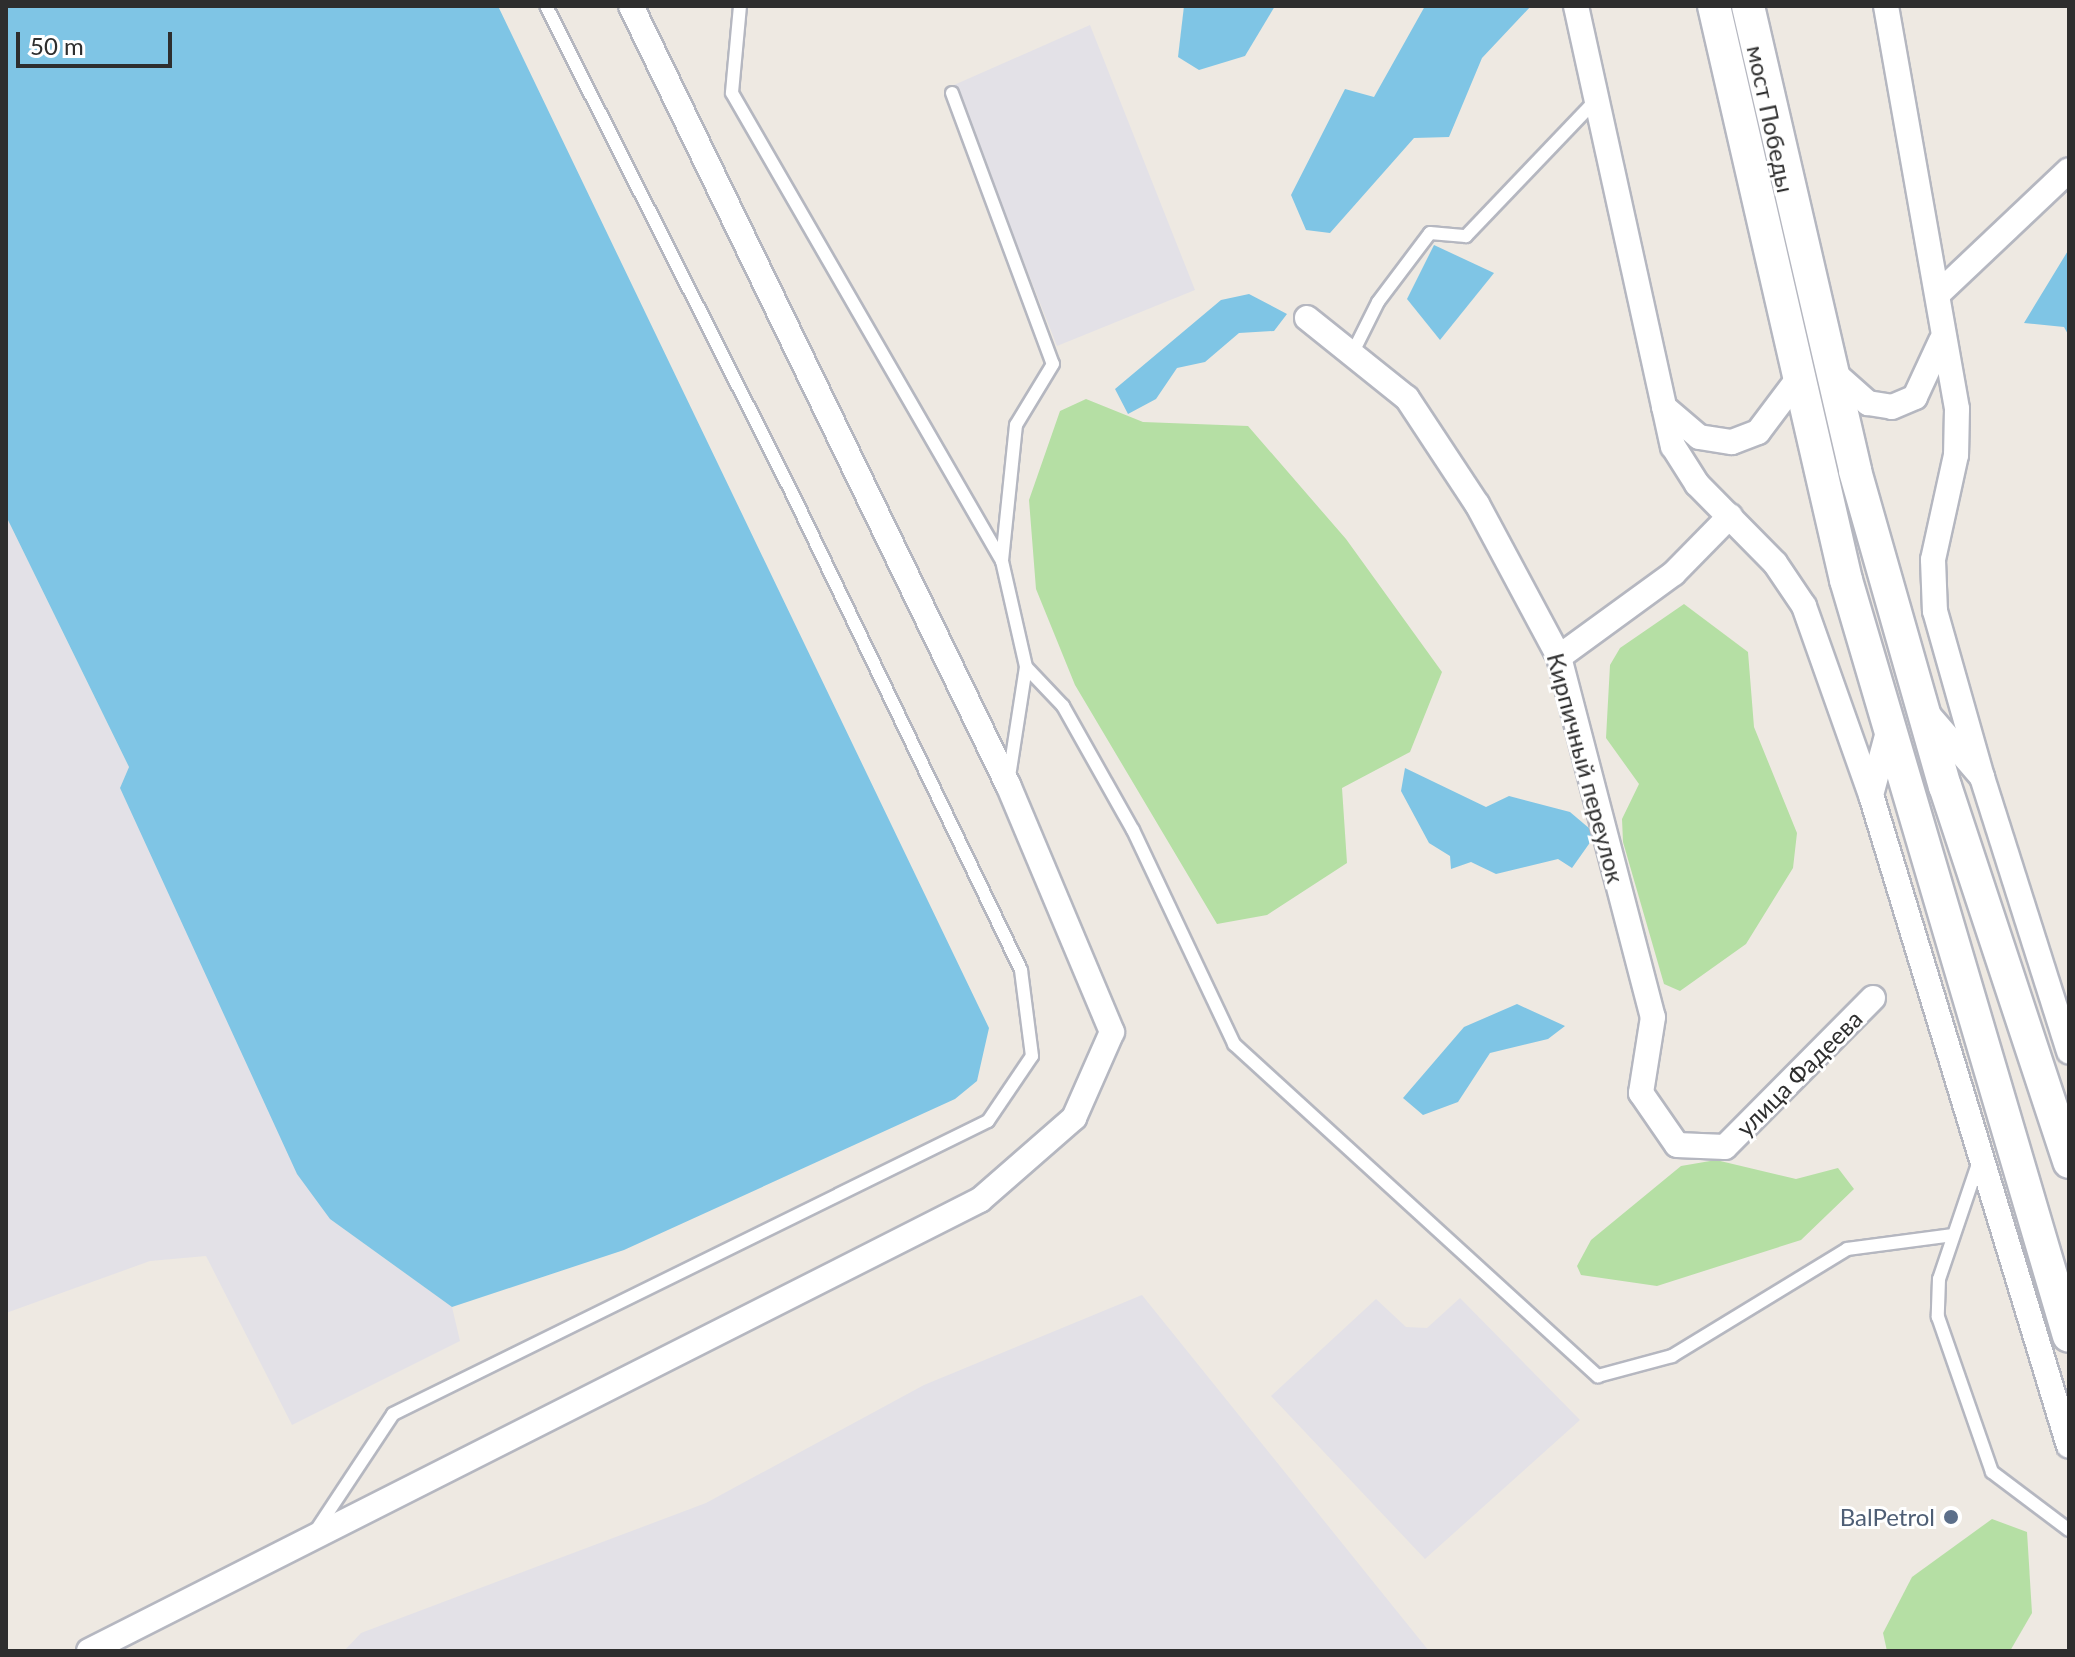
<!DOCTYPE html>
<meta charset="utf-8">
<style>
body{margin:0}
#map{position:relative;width:2075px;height:1657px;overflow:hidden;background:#eee9e2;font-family:Lato,sans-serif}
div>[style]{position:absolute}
.industrial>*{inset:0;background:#e3e1e7}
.green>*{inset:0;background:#b5dfa4}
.water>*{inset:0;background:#7fc5e5}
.roads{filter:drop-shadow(2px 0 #b5b7c0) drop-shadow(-2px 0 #b5b7c0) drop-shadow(0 2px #b5b7c0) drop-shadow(0 -2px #b5b7c0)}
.lane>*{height:12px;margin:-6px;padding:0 6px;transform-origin:6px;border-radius:6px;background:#fff}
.street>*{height:24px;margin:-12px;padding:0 12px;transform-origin:12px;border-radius:12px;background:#fff}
.secondary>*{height:32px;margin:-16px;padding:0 16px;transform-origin:16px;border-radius:16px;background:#fff}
.dots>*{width:22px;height:22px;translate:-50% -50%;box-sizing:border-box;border:4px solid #fff;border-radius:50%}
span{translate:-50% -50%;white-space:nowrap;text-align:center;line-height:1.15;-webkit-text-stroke:6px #fff;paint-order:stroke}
.street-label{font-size:24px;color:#2e2e2e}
.service-label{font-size:24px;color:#4e5e75}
.right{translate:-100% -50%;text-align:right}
.frame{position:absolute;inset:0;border:8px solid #2e2e2e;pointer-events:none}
.scale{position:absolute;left:16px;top:32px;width:156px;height:36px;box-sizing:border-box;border:4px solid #2e2e2e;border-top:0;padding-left:10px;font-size:24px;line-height:28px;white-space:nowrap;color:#2e2e2e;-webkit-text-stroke:6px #fff;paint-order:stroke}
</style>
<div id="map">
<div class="industrial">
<i style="clip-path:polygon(1090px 25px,1195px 290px,1057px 346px,954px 85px)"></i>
<i style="clip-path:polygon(6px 516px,129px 767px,120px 788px,330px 1219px,452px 1307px,460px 1341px,292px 1425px,206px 1256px,150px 1261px,6px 1313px)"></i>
<i style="clip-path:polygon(1142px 1295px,1429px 1651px,344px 1651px,361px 1633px,706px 1503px,924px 1385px)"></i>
<i style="clip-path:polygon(1460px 1298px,1580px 1420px,1425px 1559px,1271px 1396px,1376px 1299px,1406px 1327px,1427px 1328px)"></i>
</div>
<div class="green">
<i style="clip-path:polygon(1086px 399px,1143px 422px,1248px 426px,1346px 539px,1442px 672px,1410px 752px,1342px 788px,1347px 863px,1267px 915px,1217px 924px,1075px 685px,1036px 589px,1029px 500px,1060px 411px)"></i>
<i style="clip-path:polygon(1684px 604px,1748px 652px,1754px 727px,1797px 833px,1793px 868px,1746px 944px,1680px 991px,1664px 984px,1623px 842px,1622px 819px,1639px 784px,1606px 738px,1610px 665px,1620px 648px)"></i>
<i style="clip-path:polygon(1716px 1160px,1796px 1179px,1838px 1168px,1854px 1189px,1801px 1240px,1657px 1286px,1581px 1275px,1577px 1266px,1591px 1240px,1681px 1166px)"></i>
<i style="clip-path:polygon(1992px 1519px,2027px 1532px,2032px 1613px,2010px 1651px,1887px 1651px,1883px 1633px,1912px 1577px)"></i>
</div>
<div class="water">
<i style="clip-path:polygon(6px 6px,498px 6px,989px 1028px,977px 1081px,955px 1099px,624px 1250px,452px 1307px,330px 1219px,297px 1174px,120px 788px,129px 767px,6px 516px)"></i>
<i style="clip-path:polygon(1184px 6px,1275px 6px,1245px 56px,1199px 70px,1178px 57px)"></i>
<i style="clip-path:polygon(1425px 6px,1531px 6px,1482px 58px,1449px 137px,1414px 138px,1330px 233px,1306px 230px,1291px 195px,1345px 89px,1374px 97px)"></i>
<i style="clip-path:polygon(1434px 245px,1494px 273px,1440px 340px,1407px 299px)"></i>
<i style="clip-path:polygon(2069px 249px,2069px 336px,2064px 327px,2024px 323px)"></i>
<i style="clip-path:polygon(1249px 294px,1287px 314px,1274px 331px,1239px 333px,1205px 362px,1177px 368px,1156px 399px,1128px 414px,1115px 389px,1221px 300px)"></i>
<i style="clip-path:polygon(1405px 768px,1486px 807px,1509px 796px,1570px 812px,1596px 834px,1572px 868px,1558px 859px,1496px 874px,1471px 862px,1451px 869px,1450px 856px,1429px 843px,1401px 791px)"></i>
<i style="clip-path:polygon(1517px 1004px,1565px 1026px,1548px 1039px,1490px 1053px,1458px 1102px,1423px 1115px,1403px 1098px,1464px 1027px)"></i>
</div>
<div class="roads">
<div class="lane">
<i style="left:740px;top:6px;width:87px;rotate:95.3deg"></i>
<i style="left:732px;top:93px;width:540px;rotate:60.02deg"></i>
<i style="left:952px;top:93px;width:289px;rotate:69.6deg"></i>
<i style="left:1053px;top:364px;width:71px;rotate:121.2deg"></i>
<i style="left:1016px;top:425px;width:137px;rotate:95.9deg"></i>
<i style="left:1002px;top:561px;width:109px;rotate:77.2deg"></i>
<i style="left:1026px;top:667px;width:111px;rotate:98.8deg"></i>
<i style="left:1352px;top:354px;width:58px;rotate:-63.4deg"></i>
<i style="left:1378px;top:302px;width:86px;rotate:-53deg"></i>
<i style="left:1430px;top:233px;width:36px;rotate:5deg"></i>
<i style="left:1466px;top:236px;width:188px;rotate:-46.3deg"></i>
<i style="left:1026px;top:667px;width:54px;rotate:46.5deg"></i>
<i style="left:1063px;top:706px;width:142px;rotate:60.6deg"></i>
<i style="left:1133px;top:830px;width:237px;rotate:64.7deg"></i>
<i style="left:1234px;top:1044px;width:493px;rotate:42.4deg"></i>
<i style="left:1598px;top:1376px;width:77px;rotate:-15.1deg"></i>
<i style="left:1672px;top:1356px;width:205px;rotate:-31.4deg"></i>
<i style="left:1847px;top:1249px;width:107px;rotate:-7.5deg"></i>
<i style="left:1979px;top:1161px;width:125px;rotate:108.7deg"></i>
<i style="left:1939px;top:1279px;width:38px;rotate:92deg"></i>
<i style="left:1938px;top:1317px;width:164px;rotate:70.8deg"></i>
<i style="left:1992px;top:1472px;width:96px;rotate:37deg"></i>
<i style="left:315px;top:1532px;width:141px;rotate:-56.5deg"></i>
<i style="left:393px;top:1414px;width:663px;rotate:-26.22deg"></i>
<i style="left:988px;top:1121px;width:78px;rotate:-55.9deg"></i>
<i style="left:1032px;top:1056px;width:87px;rotate:-97.3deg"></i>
<i style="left:1021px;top:970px;width:531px;rotate:-115.65deg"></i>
<i style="left:791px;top:491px;width:543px;rotate:-116.8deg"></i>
</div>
<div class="street">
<i style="left:1576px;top:6px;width:451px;rotate:77.6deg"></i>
<i style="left:1673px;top:446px;width:45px;rotate:57.7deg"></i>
<i style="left:1697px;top:484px;width:111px;rotate:45.4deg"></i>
<i style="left:1775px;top:563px;width:52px;rotate:56deg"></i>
<i style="left:1804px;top:606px;width:201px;rotate:70.5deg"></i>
<i style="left:1871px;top:795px;width:680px;rotate:73.08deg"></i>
<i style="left:1886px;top:6px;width:409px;rotate:80deg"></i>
<i style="left:1957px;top:409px;width:46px;rotate:91.2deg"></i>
<i style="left:1956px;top:455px;width:107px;rotate:102.4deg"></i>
<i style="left:1933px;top:560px;width:51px;rotate:87.8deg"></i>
<i style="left:1935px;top:611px;width:173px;rotate:74.2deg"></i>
<i style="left:1938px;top:294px;width:180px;rotate:-43.4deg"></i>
<i style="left:1307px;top:318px;width:128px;rotate:38.7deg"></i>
<i style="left:1407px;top:398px;width:127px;rotate:56.6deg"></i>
<i style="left:1477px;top:504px;width:174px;rotate:61.8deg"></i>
<i style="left:1559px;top:657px;width:372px;rotate:75.4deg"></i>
<i style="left:1653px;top:1017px;width:77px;rotate:99deg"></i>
<i style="left:1641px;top:1093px;width:63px;rotate:55.3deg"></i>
<i style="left:1677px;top:1145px;width:48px;rotate:2.4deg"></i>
<i style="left:1725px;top:1147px;width:210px;rotate:-45.2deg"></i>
<i style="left:1833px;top:372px;width:47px;rotate:41.5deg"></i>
<i style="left:1868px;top:403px;width:24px;rotate:9deg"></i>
<i style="left:1892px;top:407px;width:25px;rotate:-23deg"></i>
<i style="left:1915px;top:397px;width:62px;rotate:-65.1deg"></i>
<i style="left:1664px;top:407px;width:46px;rotate:40.6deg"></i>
<i style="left:1699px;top:437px;width:33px;rotate:9deg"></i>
<i style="left:1732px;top:442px;width:28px;rotate:-21deg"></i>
<i style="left:1758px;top:432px;width:66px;rotate:-53deg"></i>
<i style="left:1559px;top:657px;width:142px;rotate:-36.1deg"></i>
<i style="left:1674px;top:573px;width:80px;rotate:-45.5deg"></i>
<i style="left:1926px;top:712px;width:86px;rotate:49.3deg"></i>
<i style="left:1982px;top:777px;width:288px;rotate:72.4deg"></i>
<i style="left:1871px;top:795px;width:65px;rotate:-74.9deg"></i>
<i style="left:89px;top:1651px;width:999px;rotate:-26.85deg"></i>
<i style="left:980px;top:1200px;width:125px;rotate:-41.1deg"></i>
<i style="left:1074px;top:1118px;width:94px;rotate:-66.2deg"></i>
<i style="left:1112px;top:1032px;width:268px;rotate:-112.8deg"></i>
<i style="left:1008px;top:785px;width:865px;rotate:-115.82deg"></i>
</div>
<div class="secondary">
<i style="left:1714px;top:6px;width:589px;rotate:77.05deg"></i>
<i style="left:1846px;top:580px;width:788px;rotate:73.57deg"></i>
<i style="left:1748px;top:6px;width:477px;rotate:77deg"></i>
<i style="left:1855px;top:471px;width:328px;rotate:74.1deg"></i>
<i style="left:1945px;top:786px;width:396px;rotate:71.7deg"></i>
</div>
</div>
<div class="dots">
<i style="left:1951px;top:1517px;background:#5c6f8a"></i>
</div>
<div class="street-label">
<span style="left:1771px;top:119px;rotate:78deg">мост Победы</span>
<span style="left:1586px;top:768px;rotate:75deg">Кирпичный переулок</span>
<span style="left:1799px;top:1073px;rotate:-45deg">улица Фадеева</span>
</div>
<div class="service-label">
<span class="right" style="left:1935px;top:1517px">BalPetrol</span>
</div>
<div class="frame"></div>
<div class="scale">50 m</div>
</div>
